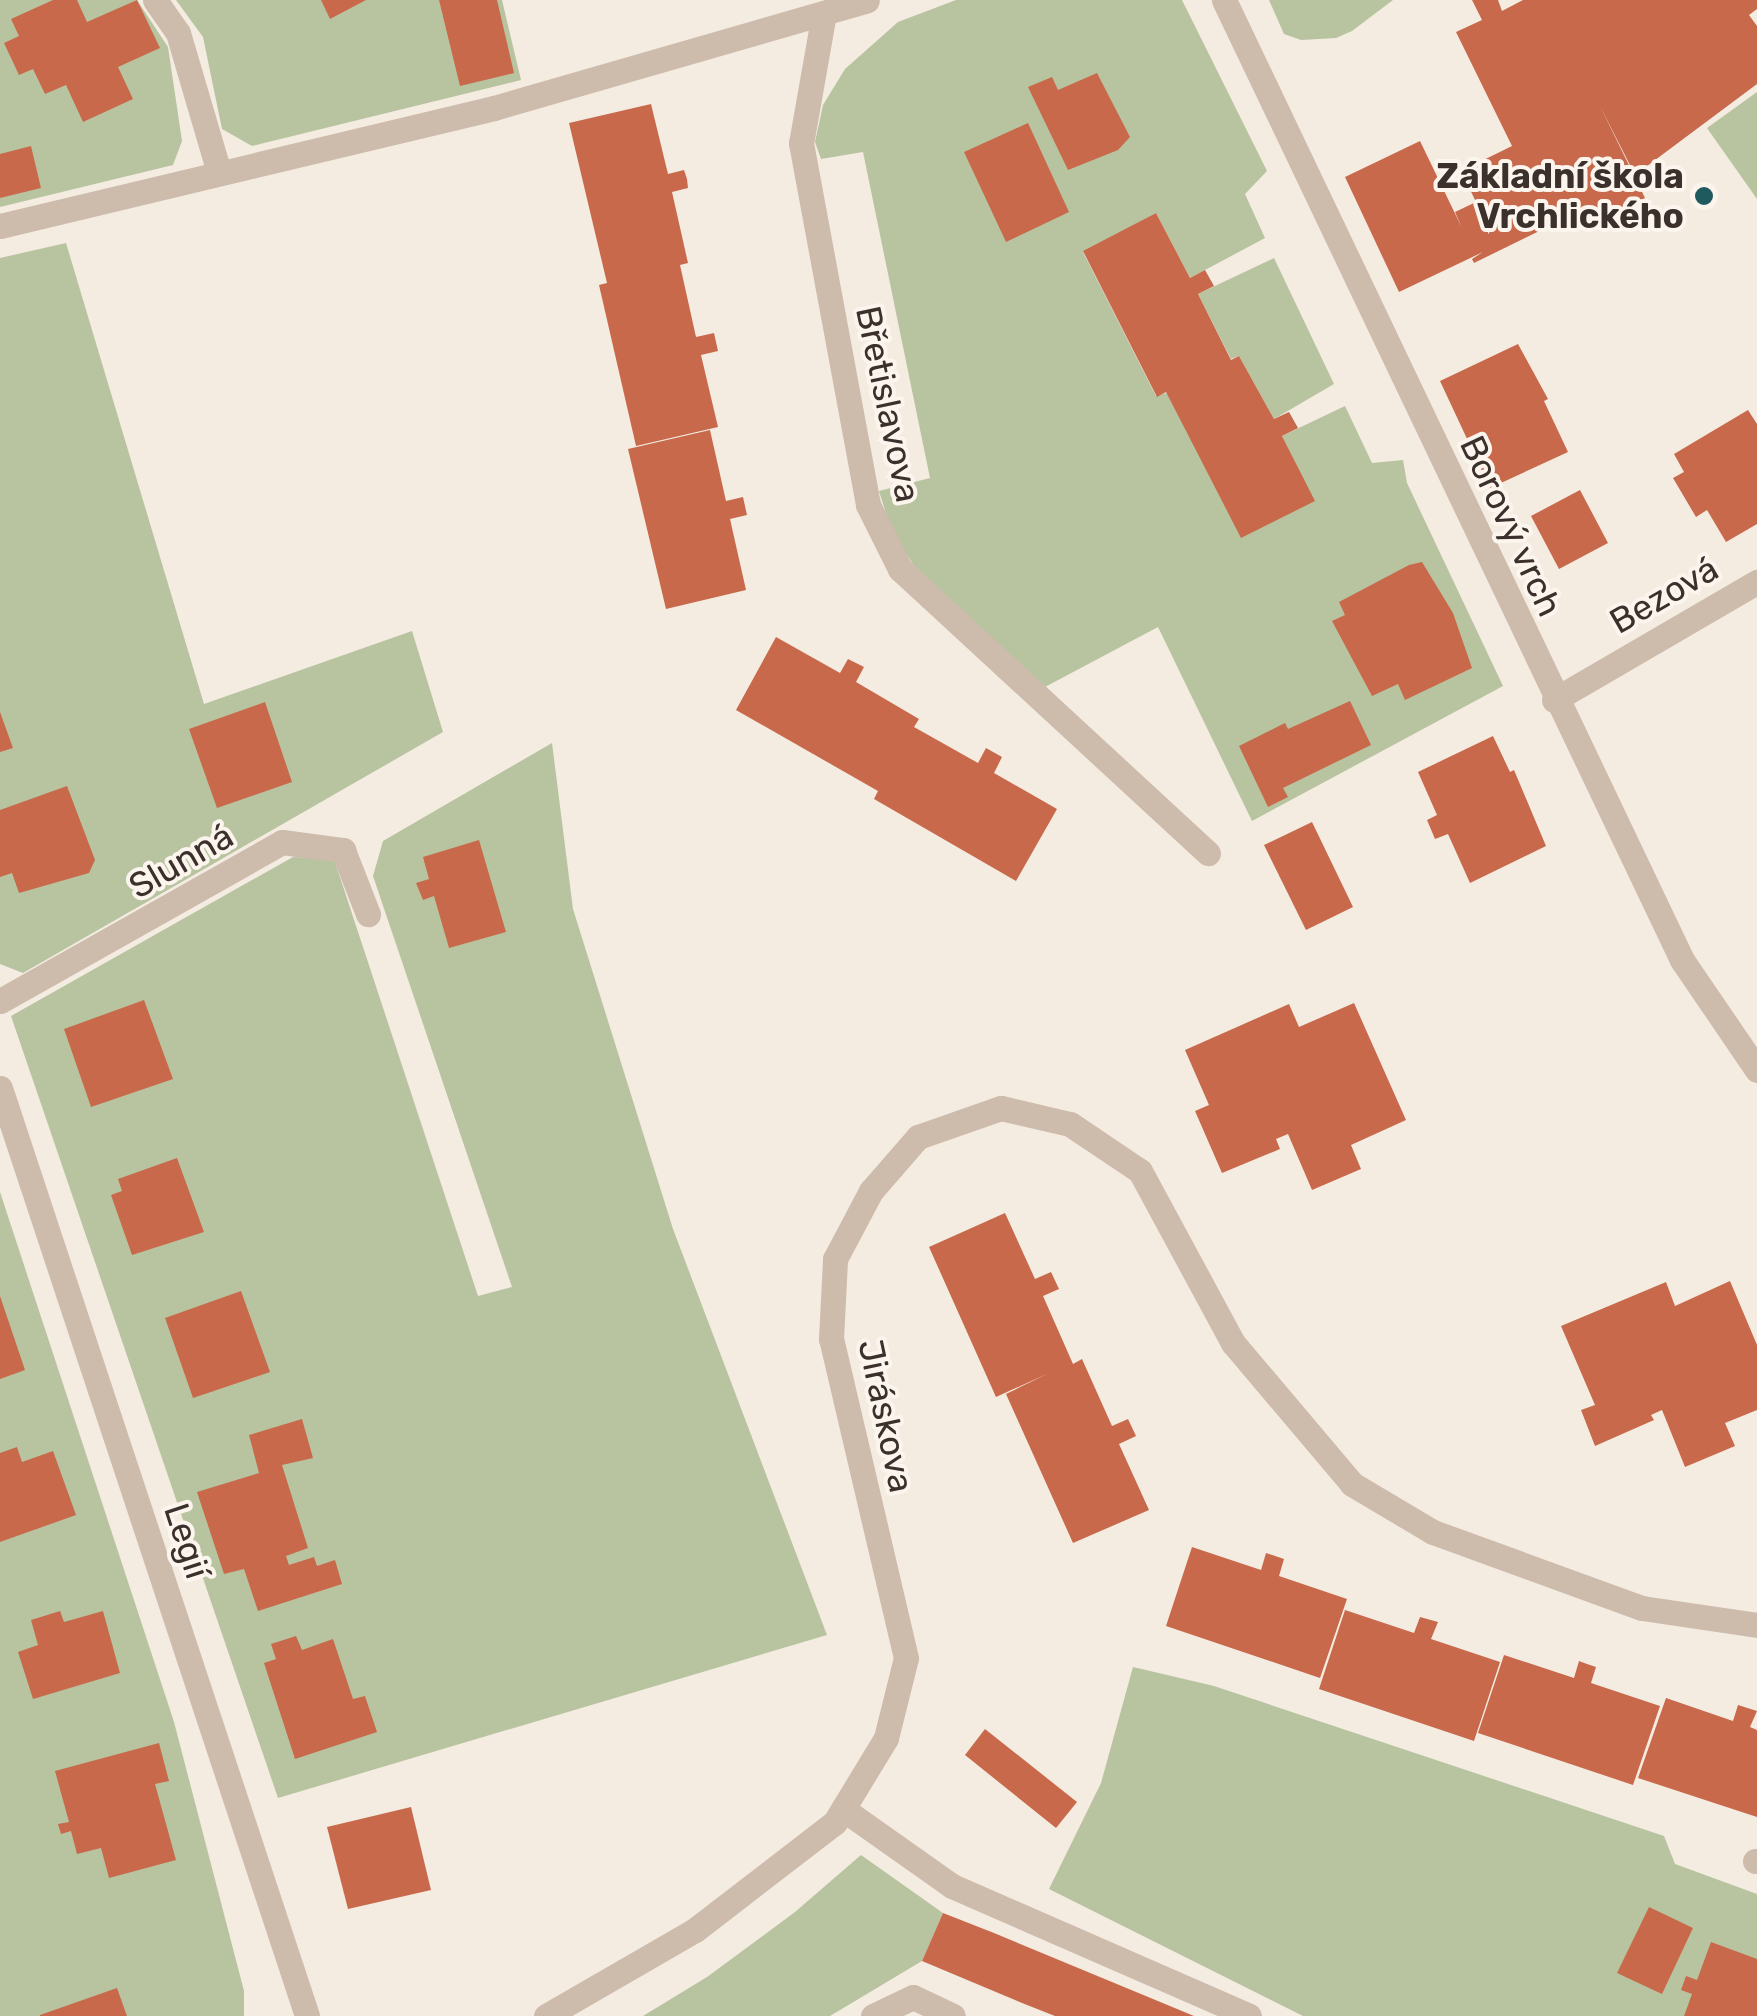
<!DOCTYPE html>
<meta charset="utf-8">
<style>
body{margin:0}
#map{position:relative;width:1757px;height:2016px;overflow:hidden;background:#f4ebe1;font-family:Rubik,sans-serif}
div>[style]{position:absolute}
.green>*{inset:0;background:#b8c4a0}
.building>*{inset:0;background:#c8694b}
.lane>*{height:25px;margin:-12.5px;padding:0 12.5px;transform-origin:12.5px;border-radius:12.5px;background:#cdbbac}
.street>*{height:25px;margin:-12.5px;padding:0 12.5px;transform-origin:12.5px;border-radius:12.5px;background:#cdbbac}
.dots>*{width:28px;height:28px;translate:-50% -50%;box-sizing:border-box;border:5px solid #fbf5ee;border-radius:50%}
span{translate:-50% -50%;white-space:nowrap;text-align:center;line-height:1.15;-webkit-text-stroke:8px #fbf5ee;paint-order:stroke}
.poi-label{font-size:35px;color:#3b302b;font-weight:700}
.right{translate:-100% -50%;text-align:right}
.street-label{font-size:35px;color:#3b302b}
</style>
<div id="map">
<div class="green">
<i style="clip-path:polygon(0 0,137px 0,168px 47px,182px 141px,173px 165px,0 207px)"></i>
<i style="clip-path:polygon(176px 0,502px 0,521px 80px,252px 146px,222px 129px,203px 37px)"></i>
<i style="clip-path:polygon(956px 0,1182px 0,1267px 171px,1245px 194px,1265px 238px,1190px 278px,1156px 213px,1083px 252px,1156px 396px,1166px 393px,1314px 501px,1282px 436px,1345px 406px,1372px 463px,1403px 460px,1407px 483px,1503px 686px,1252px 821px,1158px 627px,1045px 687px,916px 569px,891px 530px,879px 491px,930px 478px,863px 152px,821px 159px,815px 142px,823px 105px,845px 69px,898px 22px)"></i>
<i style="clip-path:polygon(1269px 0,1393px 0,1352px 31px,1336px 38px,1301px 40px,1284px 34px)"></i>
<i style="clip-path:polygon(1757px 92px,1757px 199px,1707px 128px)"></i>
<i style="clip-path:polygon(66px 243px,204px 704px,412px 631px,443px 732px,23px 973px,0 964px,0 258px)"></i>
<i style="clip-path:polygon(1274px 258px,1334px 384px,1274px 419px,1239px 356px,1231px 359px,1198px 294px)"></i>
<i style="clip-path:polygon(552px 743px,573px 909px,673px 1229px,827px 1635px,278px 1798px,11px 1016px,293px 857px,334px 859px,478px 1296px,512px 1287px,373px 876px,383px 841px)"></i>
<i style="clip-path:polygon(0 1192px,174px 1722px,244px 1991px,244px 2016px,0 2016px)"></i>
<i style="clip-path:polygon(1133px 1667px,1214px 1686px,1664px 1836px,1675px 1864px,1757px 1894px,1757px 2016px,1303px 2016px,1049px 1889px,1101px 1783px)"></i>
<i style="clip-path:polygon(861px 1855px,943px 1913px,922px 1961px,830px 2016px,643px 2016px,707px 1977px,795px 1912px)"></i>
</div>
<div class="building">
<i style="clip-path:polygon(53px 0,77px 0,87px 22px,137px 0,160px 48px,118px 67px,133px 99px,83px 122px,66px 85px,45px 94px,33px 69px,19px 75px,4px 43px,19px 36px,11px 19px)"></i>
<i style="clip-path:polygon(321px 0,366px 0,330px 19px)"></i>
<i style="clip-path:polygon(439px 0,497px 0,514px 73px,460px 86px)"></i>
<i style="clip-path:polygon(1472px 0,1498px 0,1502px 11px,1523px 0,1757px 0,1757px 9px,1749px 15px,1757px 26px,1757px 84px,1635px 175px,1600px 106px,1645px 198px,1588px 226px,1580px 211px,1474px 263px,1472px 259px,1483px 252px,1399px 292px,1345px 177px,1420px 141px,1462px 228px,1455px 212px,1476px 202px,1461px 171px,1512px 146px,1456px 32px,1482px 20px)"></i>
<i style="clip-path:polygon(1097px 73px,1130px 137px,1118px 150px,1068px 170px,1028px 87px,1052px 77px,1058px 90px)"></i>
<i style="clip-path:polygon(651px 104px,668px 174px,684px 170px,687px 179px,688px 188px,672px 192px,688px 263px,680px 265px,696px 337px,714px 333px,718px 351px,701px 355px,718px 427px,636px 446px,599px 285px,607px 283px,569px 123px)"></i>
<i style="clip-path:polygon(1028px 123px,1069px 212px,1006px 242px,964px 152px)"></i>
<i style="clip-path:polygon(31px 146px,41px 188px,0 198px,0 154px)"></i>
<i style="clip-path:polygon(1156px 213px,1190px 278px,1205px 270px,1214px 286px,1198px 294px,1231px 360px,1239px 356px,1274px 419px,1289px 412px,1298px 428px,1282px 436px,1315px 501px,1241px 538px,1166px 392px,1157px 397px,1083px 251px)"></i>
<i style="clip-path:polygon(1518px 344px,1548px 399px,1544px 401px,1568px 452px,1490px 488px,1440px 381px)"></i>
<i style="clip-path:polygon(1748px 410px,1757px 424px,1757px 524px,1726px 542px,1707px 510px,1696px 517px,1673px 478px,1684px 472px,1674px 454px)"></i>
<i style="clip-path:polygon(710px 430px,726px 501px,743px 497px,747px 515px,730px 519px,746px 590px,666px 609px,628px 449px)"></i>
<i style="clip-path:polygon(1580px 490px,1608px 543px,1559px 569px,1531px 516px)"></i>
<i style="clip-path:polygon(1422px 562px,1453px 613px,1472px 668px,1405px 700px,1398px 684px,1372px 696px,1332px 621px,1345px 615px,1339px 602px,1409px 565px)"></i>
<i style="clip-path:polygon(776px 637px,840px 673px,848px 659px,864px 667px,856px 682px,919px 719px,914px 727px,978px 763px,986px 748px,1002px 757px,994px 773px,1057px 809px,1016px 881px,874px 799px,878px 791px,736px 710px)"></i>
<i style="clip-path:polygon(1350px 701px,1371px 745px,1283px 788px,1288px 797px,1268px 807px,1239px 746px,1285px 723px,1288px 729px)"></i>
<i style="clip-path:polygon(265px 702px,292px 782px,217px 808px,189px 729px)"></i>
<i style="clip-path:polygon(0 712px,13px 748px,0 752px)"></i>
<i style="clip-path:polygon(1493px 736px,1510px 772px,1514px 770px,1546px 846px,1470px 883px,1448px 834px,1435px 839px,1427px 820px,1437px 815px,1418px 772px)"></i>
<i style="clip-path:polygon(67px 786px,95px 860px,89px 873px,19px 893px,12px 873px,0 877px,0 810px)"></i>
<i style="clip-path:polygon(1312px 822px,1353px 907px,1306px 930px,1264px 845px)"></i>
<i style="clip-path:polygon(479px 840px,506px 932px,449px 948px,434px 896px,423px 900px,416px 883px,429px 879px,423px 857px)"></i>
<i style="clip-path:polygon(144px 1000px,173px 1079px,91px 1107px,64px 1029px)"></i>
<i style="clip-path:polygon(1354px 1003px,1406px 1120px,1351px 1145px,1361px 1169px,1312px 1190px,1288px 1134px,1276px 1139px,1280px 1149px,1222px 1173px,1195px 1111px,1209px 1105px,1185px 1050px,1289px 1004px,1299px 1027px)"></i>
<i style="clip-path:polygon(177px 1158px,204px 1232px,132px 1255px,111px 1195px,122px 1191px,118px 1179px)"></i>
<i style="clip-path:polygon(1005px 1213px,1035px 1279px,1051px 1272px,1059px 1289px,1043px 1296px,1073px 1364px,1082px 1359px,1112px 1426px,1128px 1419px,1136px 1436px,1119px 1444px,1149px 1510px,1073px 1543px,1006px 1394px,1049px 1373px,996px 1397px,929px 1247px)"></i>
<i style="clip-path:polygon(1730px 1281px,1757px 1345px,1757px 1410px,1725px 1423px,1735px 1446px,1685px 1467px,1662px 1410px,1651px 1415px,1654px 1420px,1595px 1446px,1581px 1410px,1595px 1405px,1561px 1326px,1666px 1282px,1675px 1306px)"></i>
<i style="clip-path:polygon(241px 1291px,270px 1372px,193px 1398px,165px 1318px)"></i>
<i style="clip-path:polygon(0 1296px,25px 1370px,0 1379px)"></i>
<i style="clip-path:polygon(302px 1419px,313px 1458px,282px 1465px,308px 1548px,286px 1556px,289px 1565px,314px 1557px,317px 1566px,335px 1560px,342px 1584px,258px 1611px,244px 1569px,224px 1574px,197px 1492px,259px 1473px,249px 1435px)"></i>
<i style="clip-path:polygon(17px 1447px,22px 1462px,53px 1451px,76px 1515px,0 1542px,0 1453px)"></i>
<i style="clip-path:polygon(1192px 1547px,1261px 1570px,1266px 1553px,1284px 1559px,1279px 1576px,1347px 1599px,1320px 1678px,1166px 1626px)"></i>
<i style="clip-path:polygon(1345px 1610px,1414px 1633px,1420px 1617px,1438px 1622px,1431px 1639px,1500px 1662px,1474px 1741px,1319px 1689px)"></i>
<i style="clip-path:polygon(60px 1611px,64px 1622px,103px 1611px,120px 1673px,33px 1699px,18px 1652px,38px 1645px,31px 1620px)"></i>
<i style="clip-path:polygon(296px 1636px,302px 1650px,333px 1639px,353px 1699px,365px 1696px,377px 1732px,295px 1759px,264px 1663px,276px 1659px,271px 1644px)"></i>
<i style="clip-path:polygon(1504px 1655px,1574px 1678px,1579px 1661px,1587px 1664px,1596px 1667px,1591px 1683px,1660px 1706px,1633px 1785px,1478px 1733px)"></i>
<i style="clip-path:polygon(1666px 1698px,1733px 1721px,1738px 1705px,1757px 1711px,1750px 1727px,1757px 1730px,1757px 1817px,1638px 1778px)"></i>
<i style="clip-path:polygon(985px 1729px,1077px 1802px,1056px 1828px,965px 1755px)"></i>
<i style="clip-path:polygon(159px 1743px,169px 1781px,155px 1784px,176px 1860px,109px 1878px,101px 1848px,77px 1854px,71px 1831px,61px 1834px,58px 1824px,69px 1822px,55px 1771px)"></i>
<i style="clip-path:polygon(411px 1807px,431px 1890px,348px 1909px,327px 1827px)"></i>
<i style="clip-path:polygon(1649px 1907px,1693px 1928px,1662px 1994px,1617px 1973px)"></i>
<i style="clip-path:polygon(943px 1913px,994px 1933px,1194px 2016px,1055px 2016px,1022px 2003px,922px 1961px)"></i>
<i style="clip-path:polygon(1711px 1942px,1757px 1959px,1757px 2016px,1684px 2016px,1692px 1994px,1681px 1990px,1686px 1976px,1697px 1980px)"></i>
<i style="clip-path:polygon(117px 1988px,127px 2016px,40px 2016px,40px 2015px)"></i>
</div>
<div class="lane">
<i style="left:843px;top:1809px;width:133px;rotate:35.2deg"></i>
<i style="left:952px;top:1886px;width:324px;rotate:23.6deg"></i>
<i style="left:1755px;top:1861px;width:2px"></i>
<i style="left:873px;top:2016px;width:44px;rotate:-25.4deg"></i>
<i style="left:913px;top:1997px;width:44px;rotate:25.4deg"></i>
</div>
<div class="street">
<i style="left:155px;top:0;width:40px;rotate:55.1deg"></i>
<i style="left:178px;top:33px;width:145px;rotate:73.6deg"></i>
<i style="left:1224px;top:0;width:1064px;rotate:64.49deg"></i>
<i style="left:1682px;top:960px;width:133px;rotate:55.7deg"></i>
<i style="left:824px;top:13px;width:132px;rotate:100deg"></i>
<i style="left:801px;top:143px;width:368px;rotate:79.5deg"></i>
<i style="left:868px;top:505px;width:72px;rotate:63.4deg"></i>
<i style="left:900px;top:569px;width:419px;rotate:42.7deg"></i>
<i style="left:0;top:226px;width:508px;rotate:-13.43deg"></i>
<i style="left:494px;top:108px;width:388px;rotate:-16.1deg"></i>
<i style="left:1554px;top:700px;width:235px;rotate:-30.2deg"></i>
<i style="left:0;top:1001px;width:324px;rotate:-29.4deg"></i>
<i style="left:282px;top:842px;width:62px;rotate:7.5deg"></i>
<i style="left:343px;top:850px;width:69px;rotate:68.7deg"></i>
<i style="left:0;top:1088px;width:977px;rotate:71.69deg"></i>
<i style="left:546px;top:2016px;width:172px;rotate:-30deg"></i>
<i style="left:695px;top:1930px;width:177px;rotate:-37.6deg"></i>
<i style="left:835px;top:1822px;width:98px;rotate:-58.7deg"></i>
<i style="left:886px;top:1738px;width:82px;rotate:-76deg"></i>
<i style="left:906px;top:1658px;width:328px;rotate:-103.2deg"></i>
<i style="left:831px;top:1339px;width:80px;rotate:-87.1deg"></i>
<i style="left:835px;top:1259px;width:77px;rotate:-62.1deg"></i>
<i style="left:871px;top:1191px;width:72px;rotate:-49deg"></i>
<i style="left:918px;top:1137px;width:88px;rotate:-19.3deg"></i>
<i style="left:1001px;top:1108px;width:71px;rotate:13.1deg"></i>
<i style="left:1070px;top:1124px;width:84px;rotate:33.9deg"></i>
<i style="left:1140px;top:1171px;width:196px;rotate:61.6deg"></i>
<i style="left:1233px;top:1343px;width:185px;rotate:49.8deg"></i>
<i style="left:1352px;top:1484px;width:94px;rotate:30.7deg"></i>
<i style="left:1433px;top:1532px;width:222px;rotate:20deg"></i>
<i style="left:1642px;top:1608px;width:116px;rotate:8.4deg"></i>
</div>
<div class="dots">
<i style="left:1704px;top:196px;background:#1f5a5e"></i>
</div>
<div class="poi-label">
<span class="right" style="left:1684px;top:196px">Základní škola<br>Vrchlického</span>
</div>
<div class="street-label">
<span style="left:888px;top:404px;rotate:78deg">Břetislavova</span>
<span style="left:1511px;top:526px;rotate:65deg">Borový vrch</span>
<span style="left:1664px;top:595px;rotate:-30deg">Bezová</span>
<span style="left:181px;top:861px;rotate:-30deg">Slunná</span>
<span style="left:886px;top:1416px;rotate:78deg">Jiráskova</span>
<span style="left:187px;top:1541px;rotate:72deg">Legií</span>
</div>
</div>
